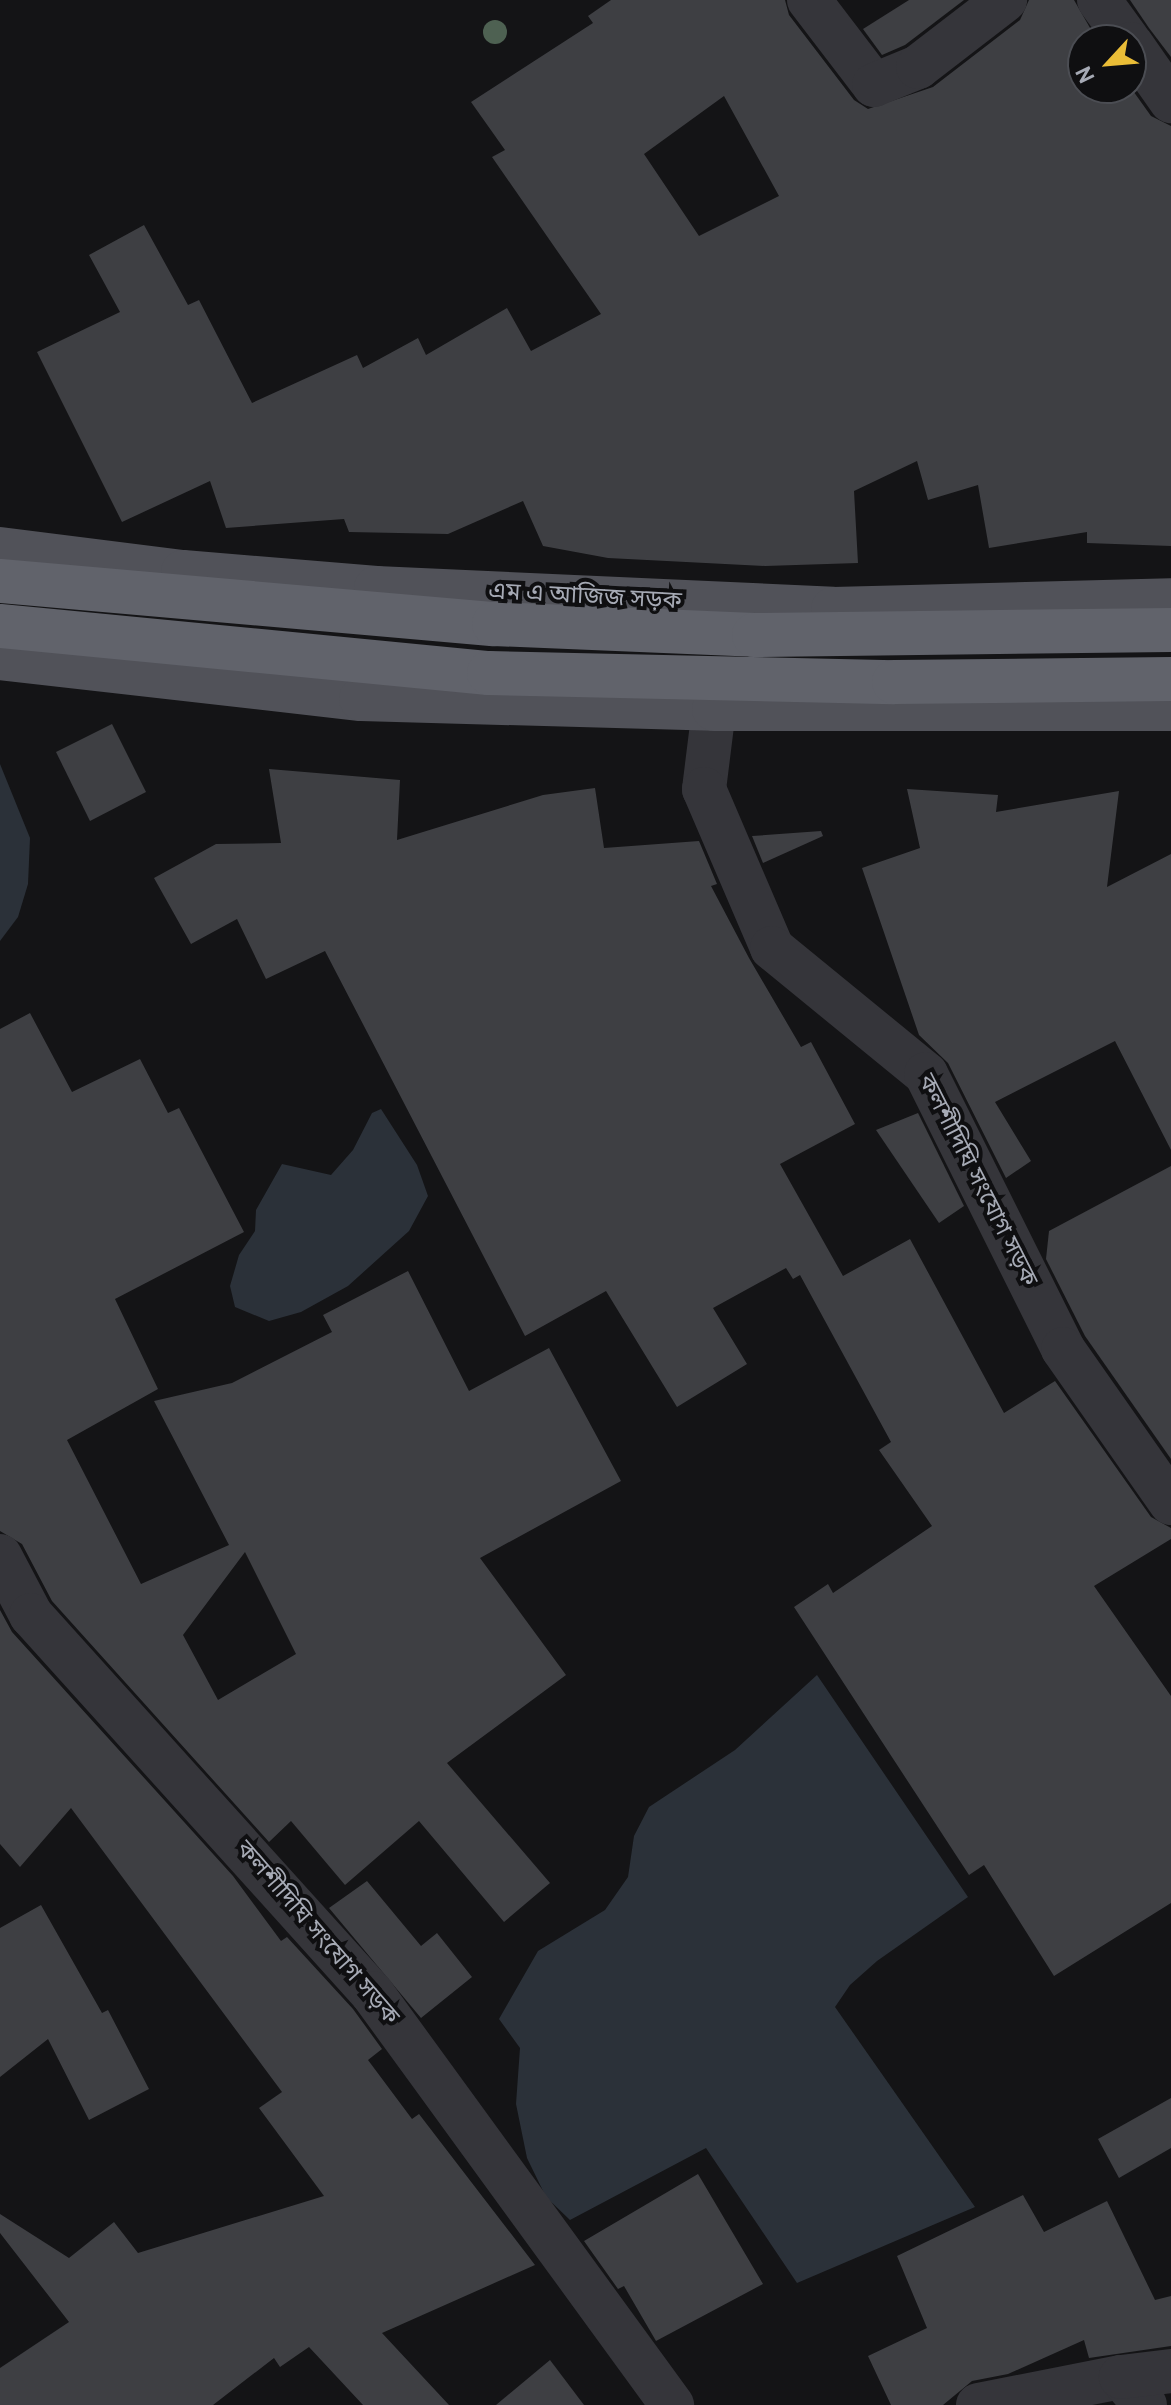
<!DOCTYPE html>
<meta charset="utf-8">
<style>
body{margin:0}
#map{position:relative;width:1171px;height:2405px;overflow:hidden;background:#141416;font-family:Overpass,"Noto Sans Bengali",sans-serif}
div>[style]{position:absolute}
.water>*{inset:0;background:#2b3139}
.building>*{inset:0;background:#3e3f43}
.minor>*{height:44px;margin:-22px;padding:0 22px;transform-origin:22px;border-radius:22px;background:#35353a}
.major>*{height:44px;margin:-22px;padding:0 22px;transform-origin:22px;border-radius:22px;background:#515259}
.highway>*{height:44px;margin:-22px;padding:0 22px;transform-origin:22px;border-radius:22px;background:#61636b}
.trees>*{width:24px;height:24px;margin:-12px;border-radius:50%;background:#4e6152}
span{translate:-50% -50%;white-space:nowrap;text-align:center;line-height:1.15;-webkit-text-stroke:8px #0f0f11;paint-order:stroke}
.street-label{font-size:24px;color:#a6aab5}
.north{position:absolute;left:1067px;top:24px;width:80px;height:80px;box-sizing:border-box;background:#0f0f11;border:2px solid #4b4d53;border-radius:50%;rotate:244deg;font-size:22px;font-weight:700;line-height:32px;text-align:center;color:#a6aab5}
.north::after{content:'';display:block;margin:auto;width:28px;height:36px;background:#eabd37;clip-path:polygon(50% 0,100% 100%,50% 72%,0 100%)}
</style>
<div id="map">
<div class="water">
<i style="clip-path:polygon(0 764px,30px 838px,28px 884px,18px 917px,0 941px)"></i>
<i style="clip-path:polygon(381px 1109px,417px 1165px,428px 1196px,409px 1231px,348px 1286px,301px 1312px,269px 1321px,235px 1307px,230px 1286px,239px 1255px,255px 1231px,256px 1210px,282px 1164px,331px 1175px,353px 1150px,372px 1113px)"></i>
<i style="clip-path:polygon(817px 1675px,968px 1897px,877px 1961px,850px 1985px,835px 2007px,975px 2207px,797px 2283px,706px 2148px,570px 2220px,546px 2197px,527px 2158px,516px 2104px,520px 2048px,499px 2019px,538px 1951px,605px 1910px,628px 1877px,634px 1836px,649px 1807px,735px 1750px)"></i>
</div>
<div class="building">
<i style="clip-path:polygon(evenodd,611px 0,785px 0,789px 15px,854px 100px,868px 109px,933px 87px,1020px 20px,1029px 0,1074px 0,1097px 40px,1083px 40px,1083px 88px,1131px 88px,1151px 116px,1171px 126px,1171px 546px,1087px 543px,1087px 532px,989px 548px,978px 485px,928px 500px,917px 461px,854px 491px,858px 563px,765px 566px,608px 558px,543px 546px,523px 501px,448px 534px,349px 532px,344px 519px,226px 528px,210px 481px,122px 522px,37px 352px,120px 312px,89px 255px,144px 225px,188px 305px,199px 300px,252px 403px,357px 355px,363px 368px,418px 338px,426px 355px,507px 308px,531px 351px,601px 314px,492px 157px,505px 150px,471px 102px,593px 23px,588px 16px,611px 0,724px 96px,779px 196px,699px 236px,644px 154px,724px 96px)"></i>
<i style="clip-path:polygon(909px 0,964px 0,905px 45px,882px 55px,863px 29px)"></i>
<i style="clip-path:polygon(1130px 0,1171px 0,1171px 57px,1149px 28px)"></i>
<i style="clip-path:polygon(112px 724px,146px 792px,90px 821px,56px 752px)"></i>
<i style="clip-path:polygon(269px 769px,400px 780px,397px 840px,543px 795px,595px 788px,604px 848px,699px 841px,717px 884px,711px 886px,749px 958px,801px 1047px,811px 1042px,855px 1124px,780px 1164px,843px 1276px,910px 1239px,1004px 1413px,1055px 1381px,1151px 1517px,1171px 1528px,1171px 1539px,1094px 1586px,1171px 1696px,1171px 1903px,1054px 1976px,984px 1865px,969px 1875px,794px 1607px,828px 1584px,833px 1593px,932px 1526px,879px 1450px,891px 1442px,800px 1275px,793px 1279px,786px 1268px,713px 1308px,747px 1364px,677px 1407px,606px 1291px,525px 1336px,325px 951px,266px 979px,237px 919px,191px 944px,154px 878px,216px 844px,281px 843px)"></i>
<i style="clip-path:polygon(907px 789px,998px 795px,996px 812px,1119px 791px,1107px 887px,1171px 854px,1171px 1150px,1115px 1041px,995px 1102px,1031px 1161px,1006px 1178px,948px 1063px,919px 1035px,862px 868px,920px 848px)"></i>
<i style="clip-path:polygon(821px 831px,823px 836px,763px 863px,752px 836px)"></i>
<i style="clip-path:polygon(evenodd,30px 1013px,72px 1092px,140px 1059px,168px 1113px,179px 1108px,244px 1232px,115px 1299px,158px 1389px,67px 1440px,141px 1584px,229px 1545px,154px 1401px,232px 1383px,332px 1332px,323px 1315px,408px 1271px,469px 1391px,549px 1348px,621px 1481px,480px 1558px,566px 1675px,447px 1763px,550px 1883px,504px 1922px,419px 1821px,345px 1885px,291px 1821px,269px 1842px,52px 1601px,22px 1544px,0 1531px,0 1029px,30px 1013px,245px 1552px,296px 1654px,218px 1700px,183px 1635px,245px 1552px)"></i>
<i style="clip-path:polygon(918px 1113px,964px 1206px,939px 1223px,876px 1130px)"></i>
<i style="clip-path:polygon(1171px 1166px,1171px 1459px,1085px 1336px,1046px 1259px,1049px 1231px)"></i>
<i style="clip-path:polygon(0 1610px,12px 1632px,233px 1876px,281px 1941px,287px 1937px,353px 2009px,382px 2049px,368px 2060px,412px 2119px,419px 2114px,535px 2265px,382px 2333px,449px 2405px,363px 2405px,309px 2347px,280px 2367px,274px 2358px,213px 2405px,0 2405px,0 2368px,69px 2322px,0 2233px,0 2214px,69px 2258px,114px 2222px,138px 2253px,324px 2196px,259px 2108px,282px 2092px,71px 1808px,20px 1867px,0 1844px)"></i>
<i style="clip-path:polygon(367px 1881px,421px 1946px,437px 1933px,472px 1977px,421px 2018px,329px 1908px)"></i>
<i style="clip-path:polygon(41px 1905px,102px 2013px,108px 2010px,149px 2089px,89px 2120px,48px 2039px,0 2077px,0 1928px)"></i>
<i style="clip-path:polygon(1171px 2098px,1171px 2148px,1119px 2178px,1098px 2139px)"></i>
<i style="clip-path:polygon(698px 2174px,763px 2284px,656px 2341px,624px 2286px,618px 2289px,584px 2241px)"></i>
<i style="clip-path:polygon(1023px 2195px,1044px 2232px,1107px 2201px,1155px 2300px,1171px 2296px,1171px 2346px,1089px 2358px,1084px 2340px,1008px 2374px,972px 2381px,943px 2405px,891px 2405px,868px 2356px,927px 2328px,897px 2256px)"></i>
<i style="clip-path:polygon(550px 2360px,584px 2405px,496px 2405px)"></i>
</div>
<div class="minor">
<i style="left:809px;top:0;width:107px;rotate:52.6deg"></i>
<i style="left:874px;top:85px;width:48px;rotate:-22.2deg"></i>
<i style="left:918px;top:67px;width:110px;rotate:-37.6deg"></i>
<i style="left:1099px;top:0;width:49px;rotate:54.1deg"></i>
<i style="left:1131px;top:44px;width:70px;rotate:54.9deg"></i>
<i style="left:714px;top:709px;width:81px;rotate:97.1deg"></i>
<i style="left:704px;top:789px;width:173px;rotate:66.8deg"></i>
<i style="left:772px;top:948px;width:199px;rotate:39.3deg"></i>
<i style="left:926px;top:1074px;width:307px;rotate:63.5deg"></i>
<i style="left:1063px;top:1349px;width:188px;rotate:55deg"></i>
<i style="left:0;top:1556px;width:67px;rotate:62.3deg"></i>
<i style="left:31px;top:1615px;width:509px;rotate:47.95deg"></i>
<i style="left:372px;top:1993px;width:510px;rotate:53.94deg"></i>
<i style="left:978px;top:2405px;width:146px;rotate:-11.1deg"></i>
<i style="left:1145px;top:2405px;width:37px;rotate:-131deg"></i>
<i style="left:1121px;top:2377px;width:50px;rotate:-6.8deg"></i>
</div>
<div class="major">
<i style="left:0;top:549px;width:184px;rotate:7.2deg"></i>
<i style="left:183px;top:572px;width:194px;rotate:4.7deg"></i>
<i style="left:376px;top:588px;width:457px;rotate:2.6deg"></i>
<i style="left:833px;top:609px;width:338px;rotate:-1.5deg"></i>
<i style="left:0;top:658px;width:363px;rotate:6.5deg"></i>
<i style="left:361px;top:699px;width:353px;rotate:1.6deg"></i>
<i style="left:714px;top:709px;width:457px"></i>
</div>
<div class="highway">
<i style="left:0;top:581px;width:496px;rotate:5deg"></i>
<i style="left:494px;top:624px;width:260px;rotate:2.4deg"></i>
<i style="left:754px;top:635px;width:417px;rotate:-0.7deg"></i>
<i style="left:0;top:626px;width:491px;rotate:5.5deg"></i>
<i style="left:489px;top:673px;width:405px;rotate:1.3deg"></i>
<i style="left:894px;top:682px;width:277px;rotate:-0.6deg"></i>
</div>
<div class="trees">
<i style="left:495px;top:32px"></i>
</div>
<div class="street-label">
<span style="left:585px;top:598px;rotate:3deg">এম এ আজিজ সড়ক</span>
<span style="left:976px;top:1181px;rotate:63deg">কলশীদিঘি সংযোগ সড়ক</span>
<span style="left:316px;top:1934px;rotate:49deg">কলশীদিঘি সংযোগ সড়ক</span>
</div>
<div class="north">N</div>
</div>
